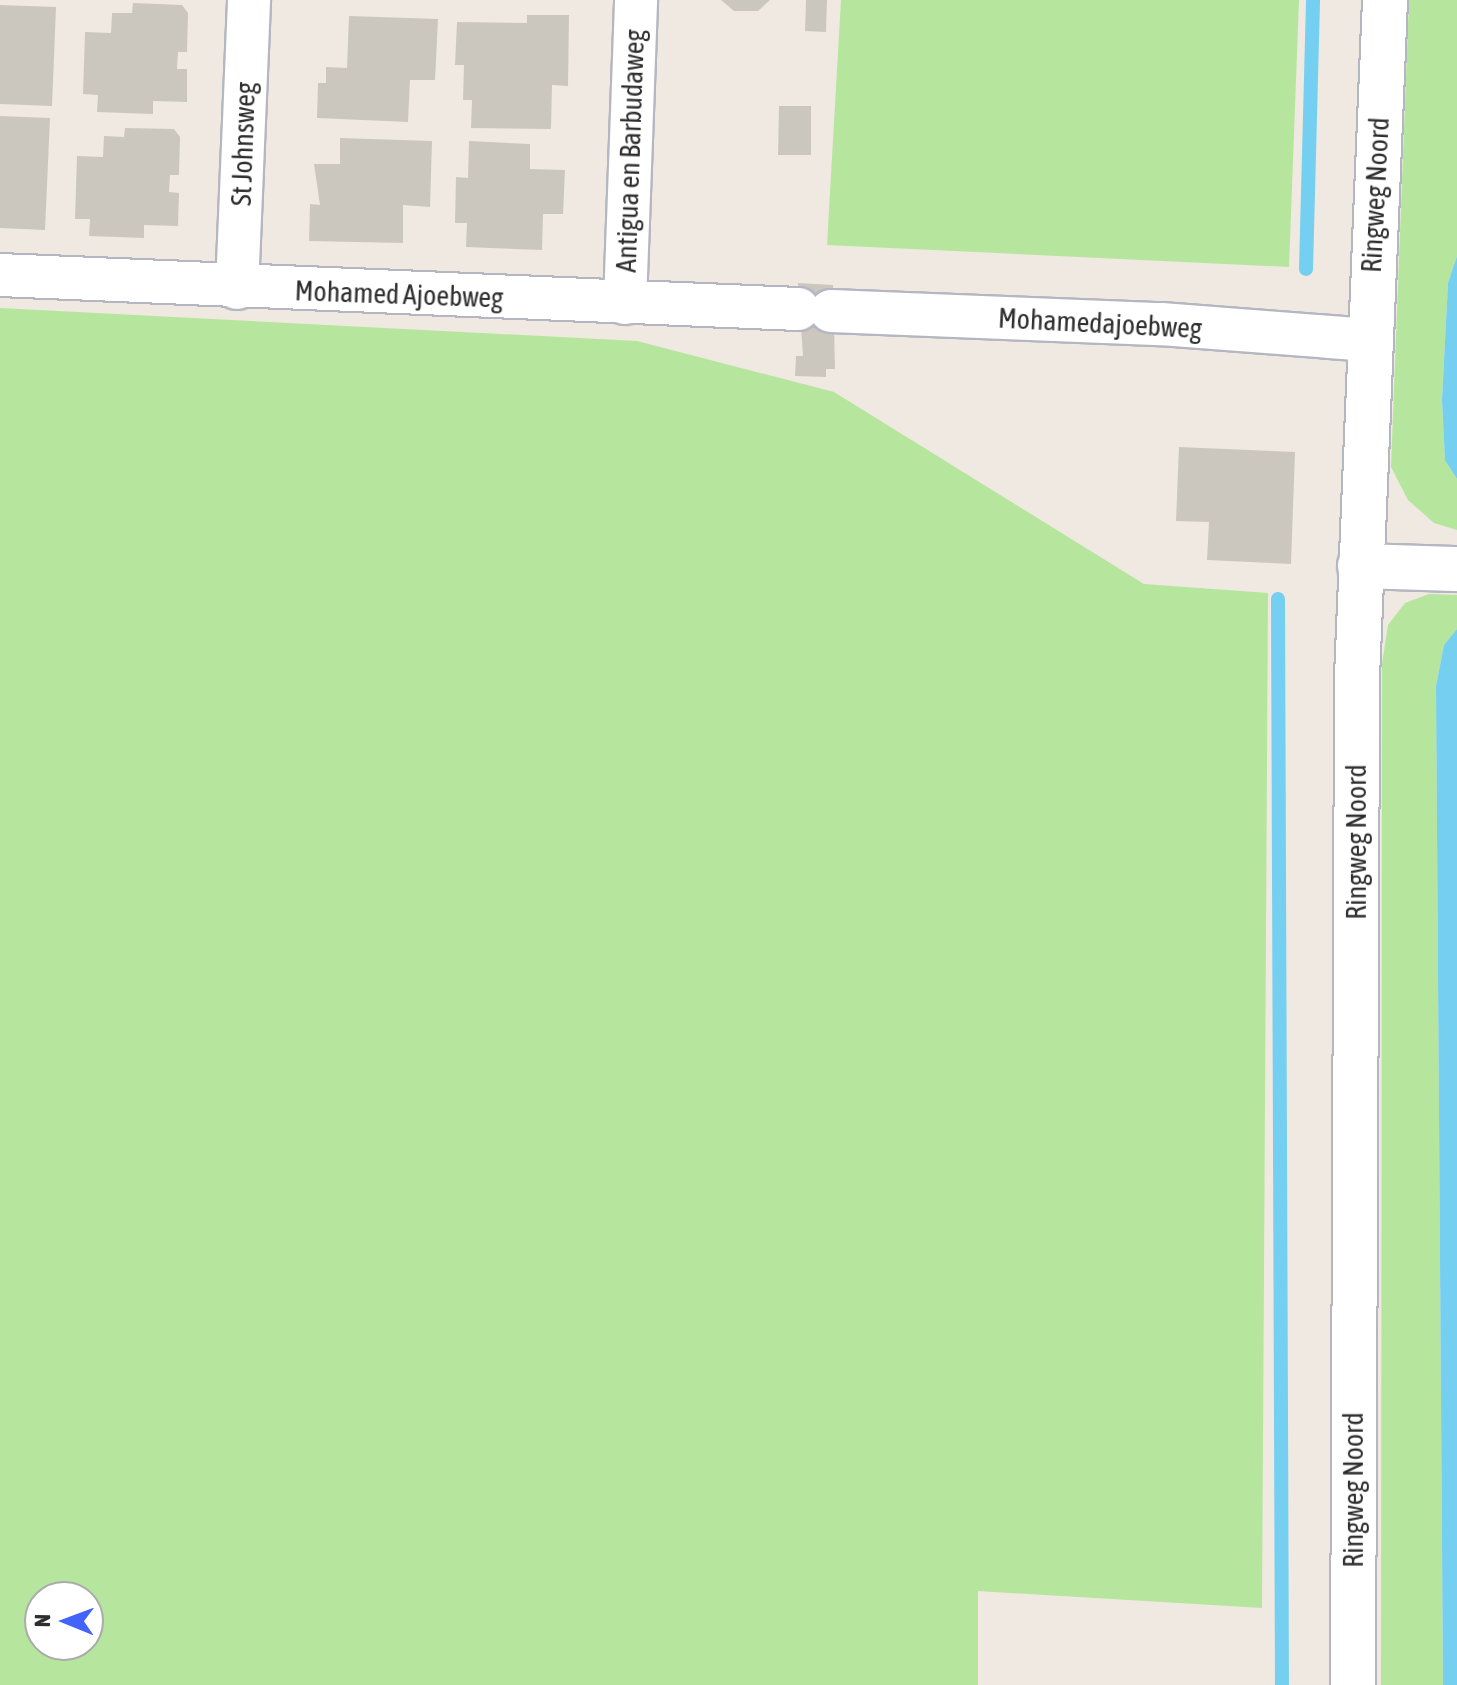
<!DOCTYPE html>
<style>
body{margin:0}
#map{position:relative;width:1457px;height:1685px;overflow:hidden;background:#efe9e1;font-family:"Asap Condensed",sans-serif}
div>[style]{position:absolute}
.green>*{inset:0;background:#b6e59e}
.water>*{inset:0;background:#75cff0}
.stream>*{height:14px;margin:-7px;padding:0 7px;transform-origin:7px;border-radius:7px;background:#75cff0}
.building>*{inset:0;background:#cbc7bf}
.roads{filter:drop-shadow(2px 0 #b4b7c1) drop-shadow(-2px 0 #b4b7c1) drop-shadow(0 2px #b4b7c1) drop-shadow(0 -2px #b4b7c1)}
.street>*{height:42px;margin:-21px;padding:0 21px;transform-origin:21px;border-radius:21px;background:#fff}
.secondary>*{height:44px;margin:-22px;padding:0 22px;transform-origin:22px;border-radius:22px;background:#fff}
span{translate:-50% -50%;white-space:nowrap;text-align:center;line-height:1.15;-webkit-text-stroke:6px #fff;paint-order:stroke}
.street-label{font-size:28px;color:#2e2e2e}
.north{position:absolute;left:24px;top:1581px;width:80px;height:80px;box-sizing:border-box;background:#fff;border:2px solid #ababab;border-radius:50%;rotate:271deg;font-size:22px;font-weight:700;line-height:32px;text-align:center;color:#2e2e2e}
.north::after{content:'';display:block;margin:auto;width:28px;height:36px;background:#4264fb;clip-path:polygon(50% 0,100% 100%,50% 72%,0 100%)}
</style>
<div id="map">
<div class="green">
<i style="clip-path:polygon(841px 0,1299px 0,1289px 267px,827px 245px)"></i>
<i style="clip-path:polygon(1409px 0,1457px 0,1457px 256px,1448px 283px,1442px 400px,1445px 459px,1457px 479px,1457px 530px,1434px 523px,1408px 500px,1391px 467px)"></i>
<i style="clip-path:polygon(evenodd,0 308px,637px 341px,834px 392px,1144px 584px,1268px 593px,1262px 1608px,978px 1591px,978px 1685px,0 1685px,0 308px,40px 1597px,88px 1597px,88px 1645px,40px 1645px,40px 1597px)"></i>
<i style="clip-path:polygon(1429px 594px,1457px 595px,1457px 629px,1444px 645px,1436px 686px,1443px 1685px,1381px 1685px,1382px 664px,1388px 625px,1405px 603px)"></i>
</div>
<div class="water">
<i style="clip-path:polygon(1457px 256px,1457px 479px,1445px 460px,1442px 400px,1448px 283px)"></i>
<i style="clip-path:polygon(1457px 629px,1457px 1685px,1443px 1685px,1436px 686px,1444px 645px)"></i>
</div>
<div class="stream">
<i style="left:1306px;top:269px;width:269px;rotate:-88.5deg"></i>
<i style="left:1278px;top:599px;width:1086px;rotate:89.79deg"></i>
</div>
<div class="building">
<i style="clip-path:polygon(721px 0,770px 0,758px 11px,734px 11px)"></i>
<i style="clip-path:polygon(806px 0,827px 0,826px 32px,805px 31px)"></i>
<i style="clip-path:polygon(133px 3px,182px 5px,188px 13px,187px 52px,178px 52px,177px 69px,187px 69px,187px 102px,153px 101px,153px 114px,97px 112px,98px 95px,83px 94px,85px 32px,111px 33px,112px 13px,132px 13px)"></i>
<i style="clip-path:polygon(0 5px,56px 7px,52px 106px,0 104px)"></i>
<i style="clip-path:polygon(527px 15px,569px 15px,568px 86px,552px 85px,551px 129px,471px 128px,472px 100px,463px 100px,464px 65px,455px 65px,457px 22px,527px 23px)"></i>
<i style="clip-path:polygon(349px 16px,438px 19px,435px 80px,410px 80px,408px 122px,317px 118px,318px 83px,326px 83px,326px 67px,347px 68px)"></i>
<i style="clip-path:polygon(779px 106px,811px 106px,811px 155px,778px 155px)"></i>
<i style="clip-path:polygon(0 116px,50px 118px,45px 230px,0 228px)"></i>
<i style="clip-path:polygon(125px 128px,174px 129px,180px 137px,179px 175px,170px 175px,169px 192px,179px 193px,178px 226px,144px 225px,144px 238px,89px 236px,90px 219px,75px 219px,77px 156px,103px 157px,104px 136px,124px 137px)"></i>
<i style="clip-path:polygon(340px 138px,432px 141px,430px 207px,403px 205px,403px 243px,309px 241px,310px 204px,320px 205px,314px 164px,340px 164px)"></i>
<i style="clip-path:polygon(469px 141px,530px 144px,530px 169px,565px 170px,563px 214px,543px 214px,542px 250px,466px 247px,467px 223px,455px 223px,456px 177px,468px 178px)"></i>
<i style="clip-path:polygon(798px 283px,833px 285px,835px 369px,826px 369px,826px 377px,795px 376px,796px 356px,803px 356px)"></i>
<i style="clip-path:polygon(1179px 447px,1295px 452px,1291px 564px,1207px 560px,1209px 522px,1176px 521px)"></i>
</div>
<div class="roads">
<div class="street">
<i style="left:0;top:275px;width:799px;rotate:2.44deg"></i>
<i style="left:237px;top:288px;width:288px;rotate:-87.6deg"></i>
<i style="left:625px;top:303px;width:303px;rotate:-87.9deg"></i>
<i style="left:831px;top:311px;width:330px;rotate:2.3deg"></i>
<i style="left:1161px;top:324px;width:208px;rotate:4.4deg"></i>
</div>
<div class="secondary">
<i style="left:1360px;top:566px;width:97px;rotate:1.8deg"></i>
<i style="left:1353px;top:1685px;width:1008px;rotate:-89.77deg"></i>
<i style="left:1357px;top:677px;width:678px;rotate:-87.63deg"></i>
</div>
</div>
<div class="street-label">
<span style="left:243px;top:144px;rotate:-88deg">St Johnsweg</span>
<span style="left:630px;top:151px;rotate:-88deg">Antigua en Barbudaweg</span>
<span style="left:1375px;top:195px;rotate:-87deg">Ringweg Noord</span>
<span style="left:399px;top:294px;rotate:2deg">Mohamed Ajoebweg</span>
<span style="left:1100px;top:323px;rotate:3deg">Mohamedajoebweg</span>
<span style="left:1356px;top:842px;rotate:-90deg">Ringweg Noord</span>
<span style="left:1353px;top:1490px;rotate:-90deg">Ringweg Noord</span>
</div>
<div class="north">N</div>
</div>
